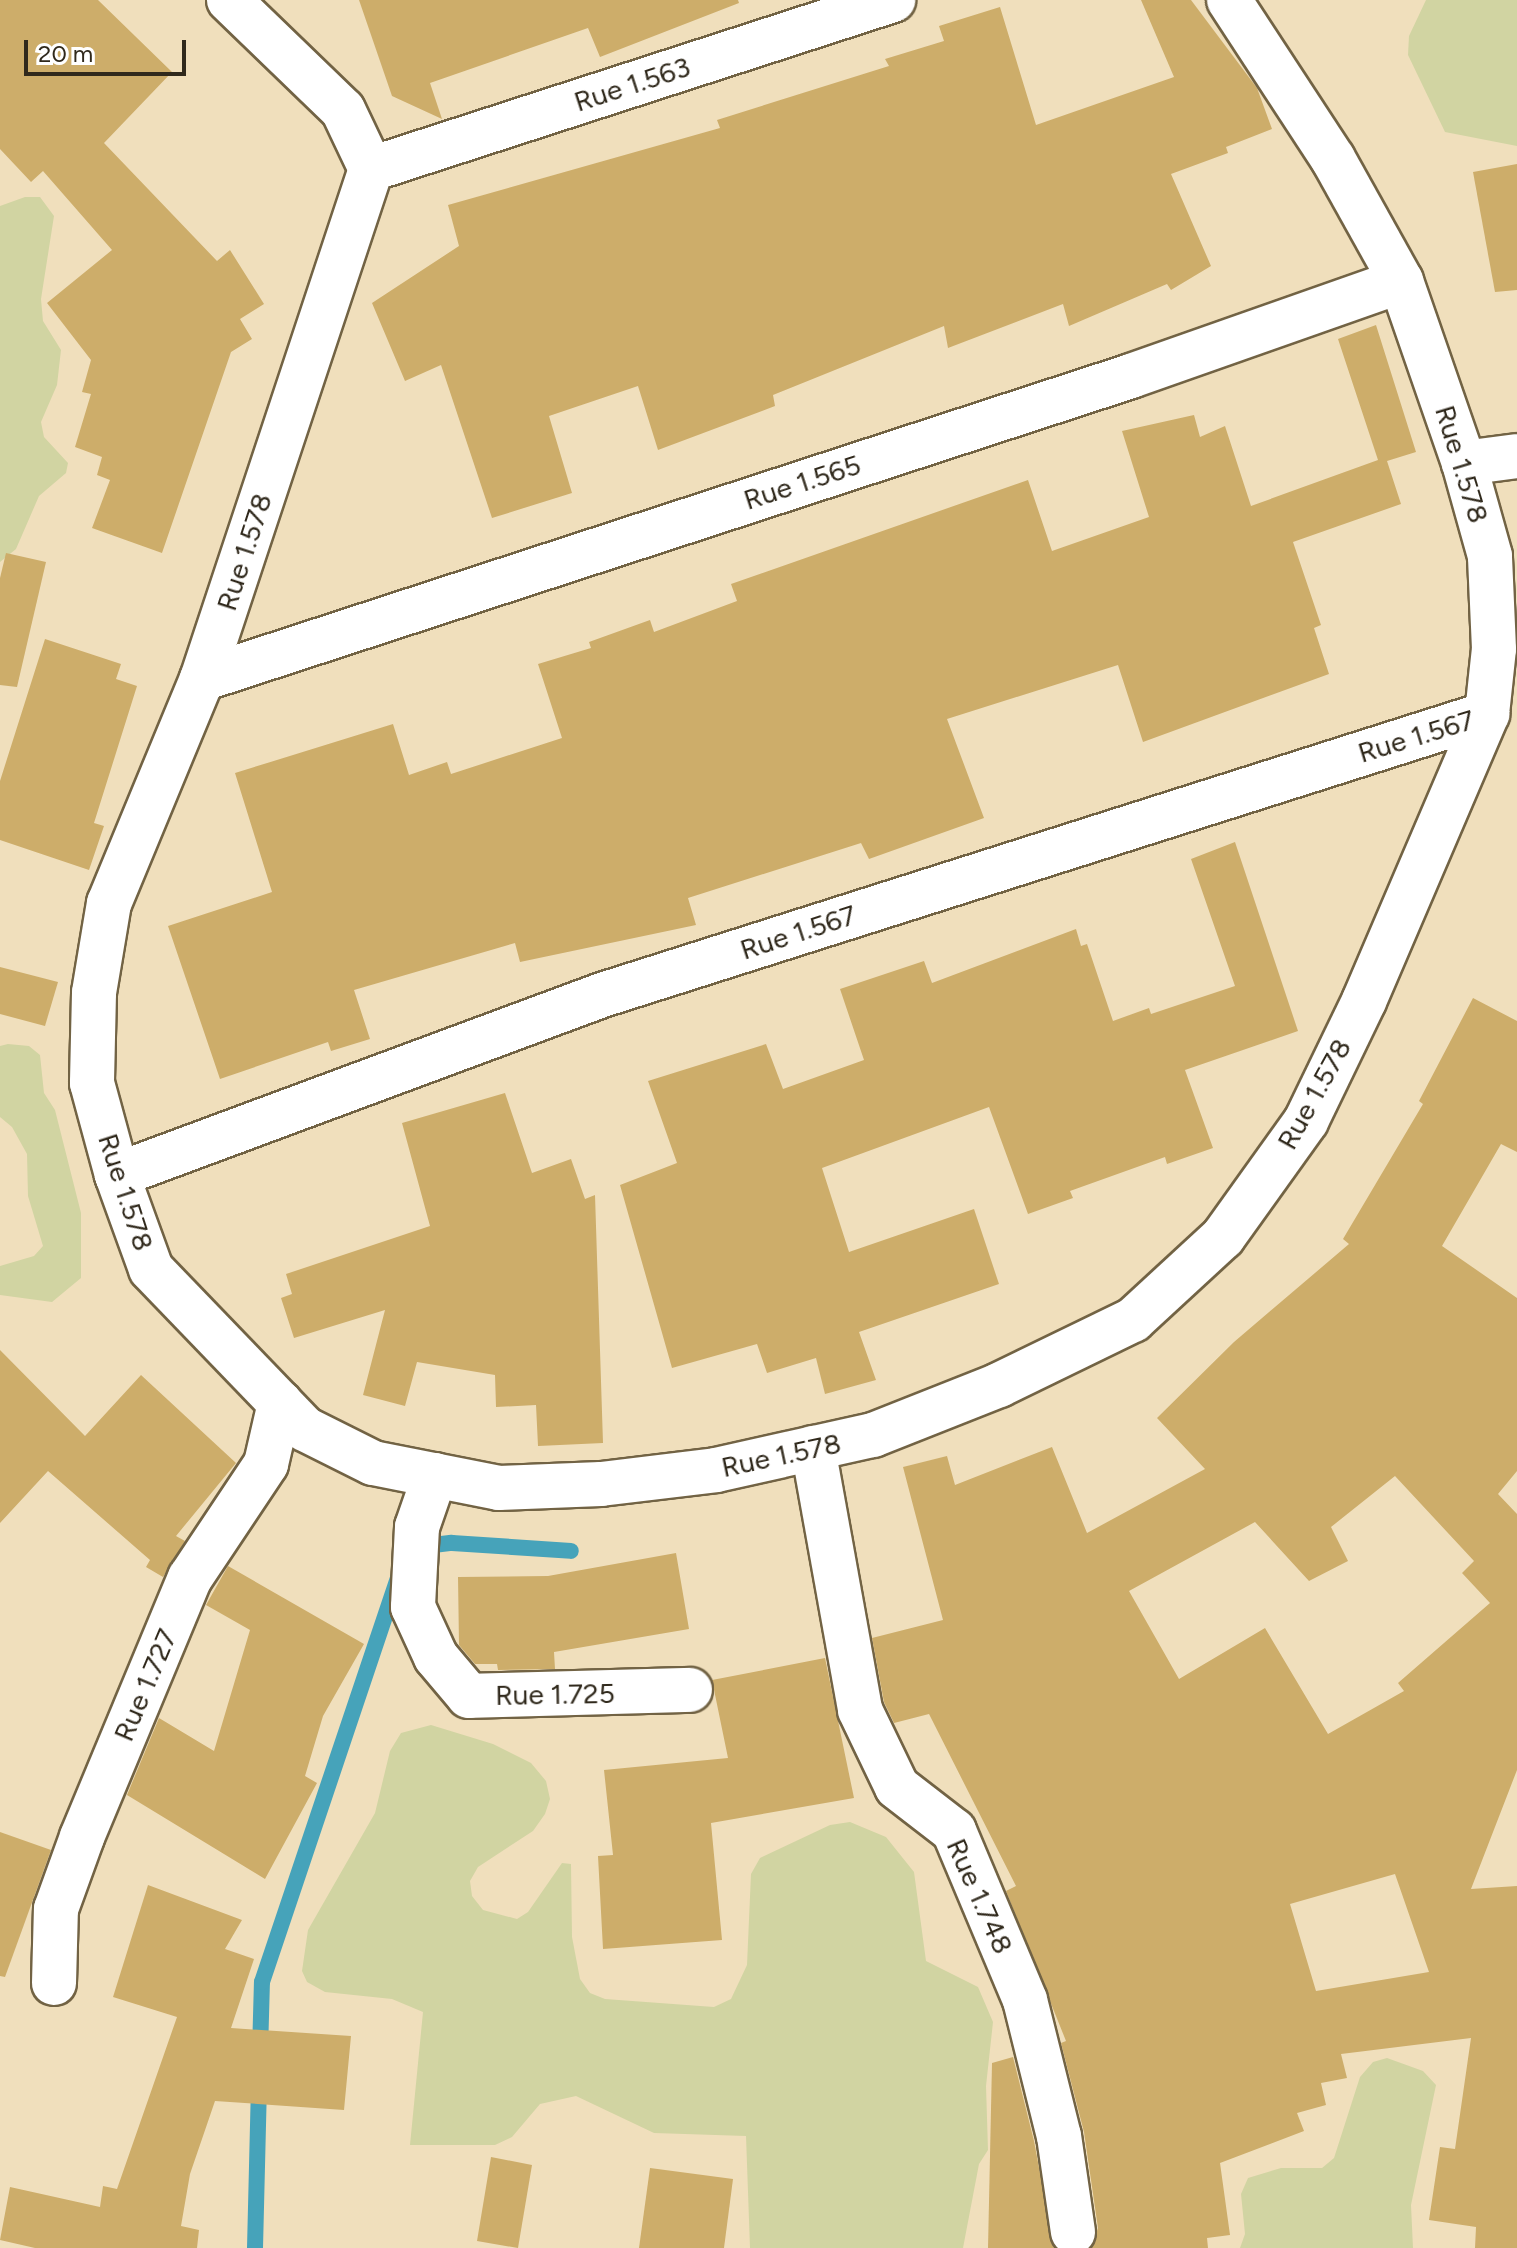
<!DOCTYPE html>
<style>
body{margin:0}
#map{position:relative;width:1517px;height:2248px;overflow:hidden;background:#f0dfbc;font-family:Figtree,sans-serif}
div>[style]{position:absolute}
.green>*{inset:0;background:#d1d4a2}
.stream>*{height:16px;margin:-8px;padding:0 8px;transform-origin:8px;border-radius:8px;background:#46a3ba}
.building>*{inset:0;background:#cdad6a}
.roads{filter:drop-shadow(2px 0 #726344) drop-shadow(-2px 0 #726344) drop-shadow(0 2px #726344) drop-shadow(0 -2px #726344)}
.street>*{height:44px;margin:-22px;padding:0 22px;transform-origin:22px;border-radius:22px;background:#fff}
span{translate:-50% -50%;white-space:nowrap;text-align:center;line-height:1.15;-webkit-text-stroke:7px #fff;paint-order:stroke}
.street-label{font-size:28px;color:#30291c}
.scale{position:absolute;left:24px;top:40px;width:162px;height:36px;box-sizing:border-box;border:4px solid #30291c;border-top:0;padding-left:10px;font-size:24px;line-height:28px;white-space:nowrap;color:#30291c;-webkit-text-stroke:6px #fff;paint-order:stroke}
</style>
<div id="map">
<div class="green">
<i style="clip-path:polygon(1426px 0,1517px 0,1517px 146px,1445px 132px,1408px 55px,1409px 36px)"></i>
<i style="clip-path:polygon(25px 197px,40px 197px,54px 216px,41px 299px,43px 321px,61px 350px,57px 385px,41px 422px,44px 437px,68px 463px,66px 473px,39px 496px,16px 549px,0 562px,0 206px)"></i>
<i style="clip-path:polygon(8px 1044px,29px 1046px,40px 1055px,44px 1093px,55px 1110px,81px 1213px,81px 1278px,52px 1302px,0 1295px,0 1266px,34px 1256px,43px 1246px,28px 1196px,27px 1154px,12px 1127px,0 1117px,0 1046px)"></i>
<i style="clip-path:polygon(431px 1725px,493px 1744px,531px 1763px,546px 1781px,550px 1799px,545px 1814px,533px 1831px,478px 1867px,470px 1881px,472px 1896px,483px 1910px,517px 1919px,528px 1912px,562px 1863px,571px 1864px,572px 1937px,580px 1979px,590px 1993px,605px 1999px,714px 2007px,731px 1999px,747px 1965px,751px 1874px,760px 1858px,830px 1825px,850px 1822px,886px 1837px,914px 1872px,926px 1961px,978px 1987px,993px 2022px,986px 2086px,988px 2150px,979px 2164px,963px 2248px,750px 2248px,746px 2136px,654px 2133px,576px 2096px,540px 2104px,512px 2137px,495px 2145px,410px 2145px,423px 2012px,392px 1999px,325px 1992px,307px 1982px,302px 1971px,308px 1930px,375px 1813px,390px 1751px,401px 1733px)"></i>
<i style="clip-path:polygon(1387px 2058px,1423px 2071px,1436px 2085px,1411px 2205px,1413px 2248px,1240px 2248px,1245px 2234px,1241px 2194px,1248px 2178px,1281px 2168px,1322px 2168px,1334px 2158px,1360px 2077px,1373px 2062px)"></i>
</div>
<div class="stream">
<i style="left:417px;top:1547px;width:35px;rotate:-7deg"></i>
<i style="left:452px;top:1543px;width:119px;rotate:3.8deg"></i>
<i style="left:260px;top:2052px;width:70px;rotate:-88.4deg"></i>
<i style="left:262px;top:1982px;width:427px;rotate:-71.4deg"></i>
<i style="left:255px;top:2248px;width:165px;rotate:-88.6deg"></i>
</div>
<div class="building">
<i style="clip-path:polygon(0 0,98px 0,172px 72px,104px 143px,217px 261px,230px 250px,264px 304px,240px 319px,252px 339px,231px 352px,162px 553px,92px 528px,110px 480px,97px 475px,102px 457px,75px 447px,91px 394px,82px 392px,91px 360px,47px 303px,112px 250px,43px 171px,31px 182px,0 149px)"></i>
<i style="clip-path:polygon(359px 0,738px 0,739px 3px,600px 57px,588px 28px,430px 83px,442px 119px,392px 96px)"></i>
<i style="clip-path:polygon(1141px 0,1191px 0,1257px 88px,1272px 129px,1226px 147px,1228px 153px,1171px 174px,1211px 266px,1171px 290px,1167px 284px,1069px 326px,1063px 304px,948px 348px,944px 326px,773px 395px,775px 406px,658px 450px,638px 386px,549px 416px,572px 493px,492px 518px,441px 365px,405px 381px,372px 303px,459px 246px,448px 205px,720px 128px,717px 120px,889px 66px,885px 59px,944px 41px,939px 26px,1000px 7px,1036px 125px,1174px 77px)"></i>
<i style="clip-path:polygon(1517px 164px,1517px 290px,1495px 292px,1473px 172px)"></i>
<i style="clip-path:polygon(1376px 325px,1416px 452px,1387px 461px,1401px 504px,1293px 542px,1321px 625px,1314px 628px,1329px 674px,1143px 742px,1118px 665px,947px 719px,984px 818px,869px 859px,861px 843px,688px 898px,696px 925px,520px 962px,515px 943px,354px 990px,370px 1039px,331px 1051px,328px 1042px,220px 1079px,168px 926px,272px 892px,235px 773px,393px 724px,409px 775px,447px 762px,451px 774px,562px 738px,538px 664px,591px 648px,589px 642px,650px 620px,654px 632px,737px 601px,731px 584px,1028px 480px,1052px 551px,1149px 517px,1122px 431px,1194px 415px,1200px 437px,1225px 426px,1251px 506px,1378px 460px,1338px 339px)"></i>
<i style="clip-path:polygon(6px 553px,46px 562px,17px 687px,0 685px,0 578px)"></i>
<i style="clip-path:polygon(45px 639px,121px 664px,116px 679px,137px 686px,94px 823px,104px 826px,89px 870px,0 840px,0 781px)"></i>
<i style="clip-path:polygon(1235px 842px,1298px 1031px,1185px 1070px,1213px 1148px,1167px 1164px,1165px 1157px,1070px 1191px,1073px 1198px,1028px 1214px,989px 1107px,822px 1168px,849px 1252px,974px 1209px,999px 1284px,859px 1332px,876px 1380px,825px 1394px,816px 1358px,767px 1373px,757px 1344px,672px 1368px,620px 1185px,677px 1163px,648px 1081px,766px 1044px,783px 1089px,864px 1060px,840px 989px,924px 961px,932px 983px,1076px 929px,1081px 946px,1087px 944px,1113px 1021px,1149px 1008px,1151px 1014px,1235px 986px,1191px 859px)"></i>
<i style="clip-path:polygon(0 967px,58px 982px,45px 1026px,0 1014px)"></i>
<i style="clip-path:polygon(evenodd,1473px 998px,1517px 1021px,1517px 1152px,1501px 1144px,1442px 1246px,1517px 1298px,1517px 1471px,1498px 1494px,1517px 1514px,1517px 1770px,1471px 1889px,1517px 1886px,1517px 2248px,1475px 2248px,1476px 2227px,1429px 2220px,1440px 2147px,1455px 2149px,1471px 2038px,1341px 2054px,1347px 2078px,1321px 2083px,1326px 2105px,1297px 2113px,1304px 2131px,1220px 2163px,1230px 2235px,1207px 2238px,1208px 2248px,1091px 2248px,1098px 2228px,1084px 2132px,1061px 2043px,1066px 2041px,1006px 1891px,1016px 1886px,929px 1714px,894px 1723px,884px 1702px,872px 1638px,943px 1620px,903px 1467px,947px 1456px,955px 1485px,1052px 1447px,1087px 1533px,1205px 1469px,1157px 1418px,1234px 1342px,1349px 1244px,1343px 1239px,1423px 1104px,1419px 1101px,1473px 998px,1395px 1476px,1474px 1561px,1462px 1573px,1490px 1603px,1398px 1683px,1404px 1691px,1328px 1734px,1265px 1628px,1179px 1679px,1129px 1591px,1255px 1522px,1309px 1581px,1348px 1561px,1331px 1527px,1395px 1476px,1473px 998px,1395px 1874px,1429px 1972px,1316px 1991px,1290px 1904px,1395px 1874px)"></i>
<i style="clip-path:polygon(505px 1093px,532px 1173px,571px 1159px,585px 1199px,595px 1195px,603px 1443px,538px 1446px,536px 1405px,496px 1407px,495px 1375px,417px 1362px,405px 1406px,363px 1395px,385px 1310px,294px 1338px,281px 1298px,292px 1294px,286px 1274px,430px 1226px,402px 1123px)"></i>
<i style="clip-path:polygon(0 1350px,85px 1436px,141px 1375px,236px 1463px,176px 1536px,185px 1541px,163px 1577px,146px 1567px,150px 1560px,48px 1471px,0 1523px)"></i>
<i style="clip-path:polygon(676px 1553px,689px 1629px,554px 1652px,555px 1669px,498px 1670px,497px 1664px,475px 1664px,459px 1645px,458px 1577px,548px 1576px)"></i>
<i style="clip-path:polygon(228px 1566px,364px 1644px,323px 1716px,305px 1776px,317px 1783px,265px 1879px,127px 1795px,159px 1718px,214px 1751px,250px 1630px,206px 1605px)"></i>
<i style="clip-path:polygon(825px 1658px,854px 1798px,711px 1823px,722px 1940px,603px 1949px,598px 1856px,613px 1855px,604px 1770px,728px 1758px,712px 1680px)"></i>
<i style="clip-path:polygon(0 1832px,51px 1850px,5px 1977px,0 1976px)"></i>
<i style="clip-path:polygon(148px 1885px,242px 1920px,225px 1949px,254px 1959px,231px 2028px,351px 2036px,344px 2110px,215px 2101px,190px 2174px,181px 2226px,199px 2230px,197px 2248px,35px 2248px,0 2240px,10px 2187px,100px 2207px,103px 2186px,117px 2189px,177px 2017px,113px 1997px)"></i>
<i style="clip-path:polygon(1013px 2057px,1034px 2141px,1054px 2248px,988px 2248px,992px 2063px)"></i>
<i style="clip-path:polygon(491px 2157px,532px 2165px,518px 2248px,477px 2241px)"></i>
<i style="clip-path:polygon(650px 2168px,733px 2179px,724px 2248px,639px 2248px)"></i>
</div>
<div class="roads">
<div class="street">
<i style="left:229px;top:0;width:158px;rotate:44deg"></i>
<i style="left:343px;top:110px;width:65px;rotate:64.6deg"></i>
<i style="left:371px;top:169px;width:537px;rotate:108.33deg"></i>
<i style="left:202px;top:679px;width:243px;rotate:112.5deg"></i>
<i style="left:109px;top:903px;width:91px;rotate:99.5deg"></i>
<i style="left:94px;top:993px;width:90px;rotate:91.3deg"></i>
<i style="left:92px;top:1083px;width:95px;rotate:74.8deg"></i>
<i style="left:117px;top:1175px;width:100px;rotate:70.1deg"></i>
<i style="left:151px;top:1269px;width:222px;rotate:46.1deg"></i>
<i style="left:305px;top:1429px;width:76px;rotate:26.6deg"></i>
<i style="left:373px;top:1463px;width:128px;rotate:11.2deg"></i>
<i style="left:499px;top:1488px;width:102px;rotate:-2.2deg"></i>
<i style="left:601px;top:1484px;width:116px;rotate:-6.9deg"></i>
<i style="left:716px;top:1470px;width:161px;rotate:-12.6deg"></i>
<i style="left:873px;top:1435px;width:136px;rotate:-21.6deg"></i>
<i style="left:999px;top:1385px;width:149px;rotate:-25.9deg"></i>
<i style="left:1133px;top:1320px;width:122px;rotate:-42.7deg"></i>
<i style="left:1223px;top:1237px;width:143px;rotate:-54.4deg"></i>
<i style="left:1306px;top:1121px;width:133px;rotate:-64.2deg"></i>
<i style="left:1364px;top:1001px;width:312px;rotate:-66.8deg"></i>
<i style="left:1487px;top:714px;width:65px;rotate:-83.9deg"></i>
<i style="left:1494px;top:649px;width:93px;rotate:-92.5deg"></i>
<i style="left:1490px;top:556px;width:97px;rotate:-105.6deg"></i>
<i style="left:1464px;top:463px;width:193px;rotate:-109.1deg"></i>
<i style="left:1401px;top:281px;width:140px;rotate:-119.1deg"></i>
<i style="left:1333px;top:159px;width:190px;rotate:-123.2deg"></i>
<i style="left:371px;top:169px;width:549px;rotate:-17.94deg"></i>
<i style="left:1464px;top:463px;width:53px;rotate:-7.5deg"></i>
<i style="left:202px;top:679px;width:977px;rotate:-18.06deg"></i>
<i style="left:1131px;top:376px;width:286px;rotate:-19.4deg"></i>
<i style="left:117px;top:1175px;width:517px;rotate:-20.36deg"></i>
<i style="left:602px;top:995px;width:929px;rotate:-17.62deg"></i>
<i style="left:813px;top:1448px;width:266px;rotate:79.8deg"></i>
<i style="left:860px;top:1710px;width:85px;rotate:64.3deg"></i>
<i style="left:897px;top:1787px;width:72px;rotate:37.7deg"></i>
<i style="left:954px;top:1831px;width:183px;rotate:67.2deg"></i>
<i style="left:1025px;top:2000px;width:140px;rotate:76deg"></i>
<i style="left:1059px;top:2136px;width:97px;rotate:81.7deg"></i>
<i style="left:435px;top:1475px;width:55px;rotate:109.1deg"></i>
<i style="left:417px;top:1527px;width:80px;rotate:92.9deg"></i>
<i style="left:413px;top:1607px;width:55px;rotate:65.3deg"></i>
<i style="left:436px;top:1657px;width:51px;rotate:49.8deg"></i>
<i style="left:469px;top:1696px;width:221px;rotate:-1.6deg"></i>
<i style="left:54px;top:1983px;width:74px;rotate:-88.5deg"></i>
<i style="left:56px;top:1909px;width:77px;rotate:-70.1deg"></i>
<i style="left:82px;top:1837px;width:281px;rotate:-67.4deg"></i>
<i style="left:190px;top:1578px;width:137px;rotate:-56.3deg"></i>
<i style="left:266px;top:1464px;width:63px;rotate:-77.1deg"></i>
</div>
</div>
<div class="street-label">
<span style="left:632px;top:84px;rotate:-18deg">Rue 1.563</span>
<span style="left:1462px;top:464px;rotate:73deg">Rue 1.578</span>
<span style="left:802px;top:482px;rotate:-18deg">Rue 1.565</span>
<span style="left:244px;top:552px;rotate:-72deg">Rue 1.578</span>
<span style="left:1416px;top:736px;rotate:-17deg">Rue 1.567</span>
<span style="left:798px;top:932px;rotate:-18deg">Rue 1.567</span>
<span style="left:1314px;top:1094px;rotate:-61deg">Rue 1.578</span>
<span style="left:126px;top:1192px;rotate:72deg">Rue 1.578</span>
<span style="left:781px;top:1455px;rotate:-12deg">Rue 1.578</span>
<span style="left:145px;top:1685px;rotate:-67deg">Rue 1.727</span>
<span style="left:555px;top:1694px;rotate:-1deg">Rue 1.725</span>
<span style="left:980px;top:1896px;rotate:66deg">Rue 1.748</span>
</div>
<div class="scale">20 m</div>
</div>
